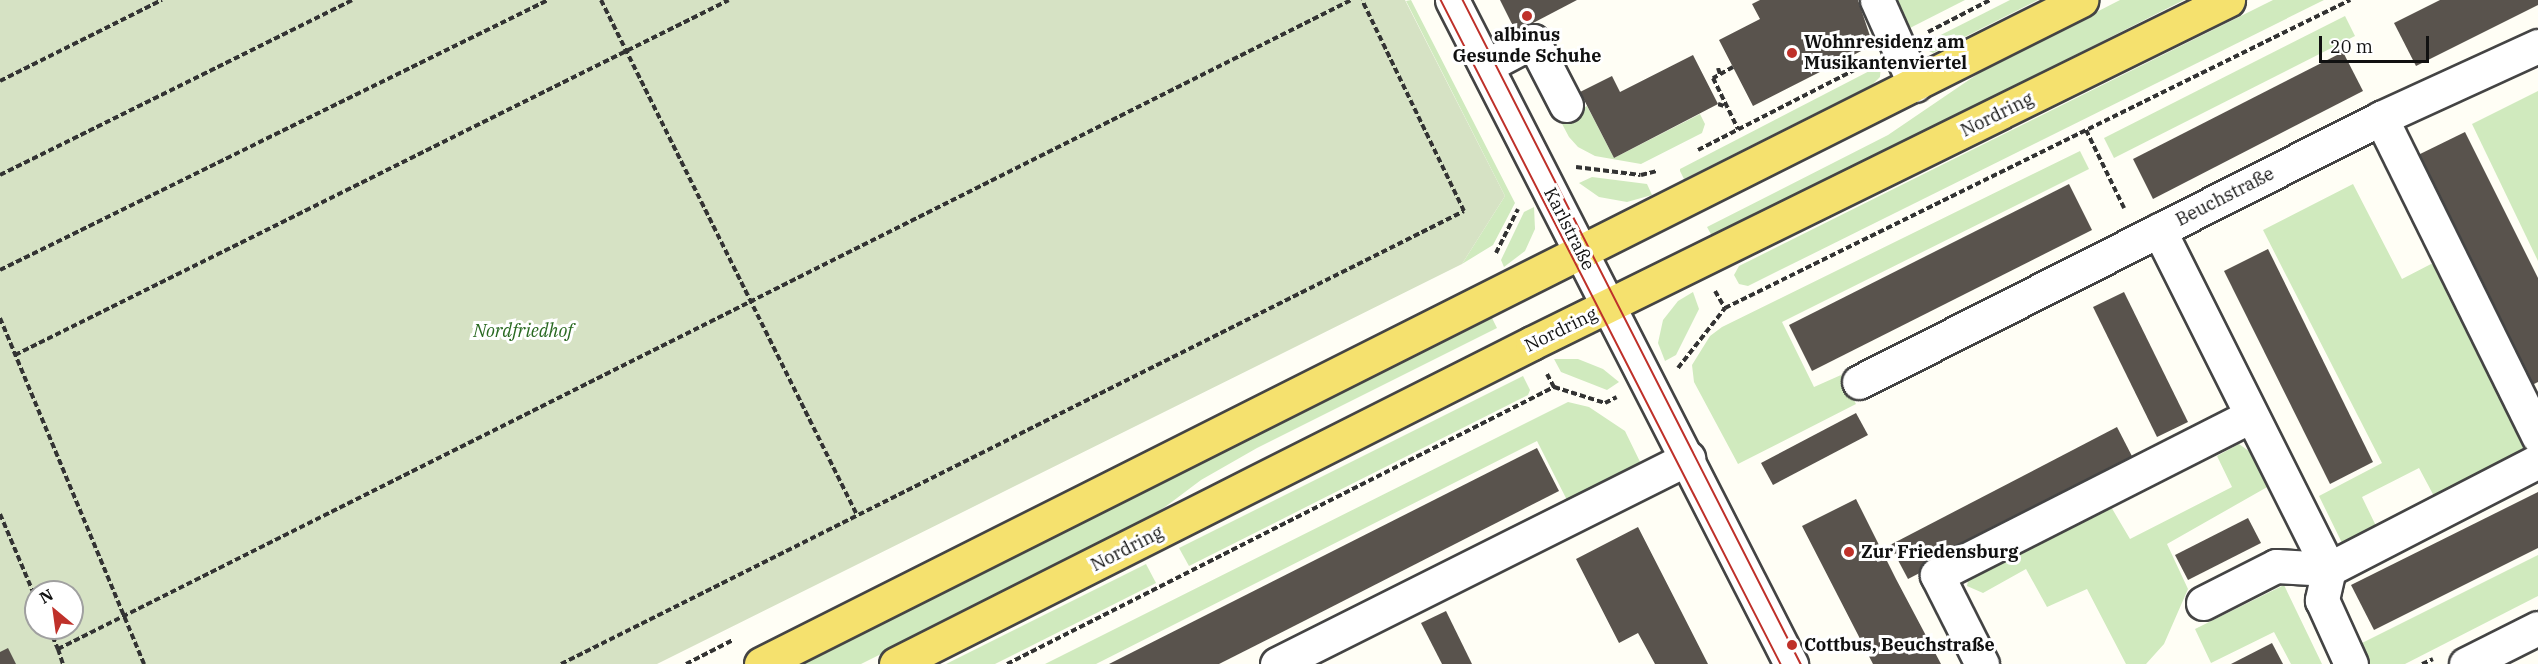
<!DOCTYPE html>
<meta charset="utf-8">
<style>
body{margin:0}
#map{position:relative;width:2538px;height:664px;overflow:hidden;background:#fffef5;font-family:"IBM Plex Serif",serif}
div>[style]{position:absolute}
.green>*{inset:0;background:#d0eabe}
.cemetery>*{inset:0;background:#d6e2c4}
.building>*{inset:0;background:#59534d}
.path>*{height:4px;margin-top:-2px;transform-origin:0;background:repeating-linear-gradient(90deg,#333 0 6px,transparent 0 9px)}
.roads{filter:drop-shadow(2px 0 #444) drop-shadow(-2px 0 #444) drop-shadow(0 2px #444) drop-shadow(0 -2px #444)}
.minor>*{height:33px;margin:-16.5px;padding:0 16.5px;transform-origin:16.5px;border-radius:16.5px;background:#fff}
.major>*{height:33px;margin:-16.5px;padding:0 16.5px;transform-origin:16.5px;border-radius:16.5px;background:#f5e16e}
.tram>*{height:1.5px;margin:-0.75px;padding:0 0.75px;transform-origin:0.75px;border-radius:0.75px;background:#bf312a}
.dots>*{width:16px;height:16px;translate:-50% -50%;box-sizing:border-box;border:3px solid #fff;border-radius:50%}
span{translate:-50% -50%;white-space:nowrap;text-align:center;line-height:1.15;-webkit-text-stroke:6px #fff;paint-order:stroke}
.poi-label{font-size:18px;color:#111;font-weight:700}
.left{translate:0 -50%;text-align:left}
.street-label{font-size:18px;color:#111}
.park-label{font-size:18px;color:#296921;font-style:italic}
.north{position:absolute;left:24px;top:580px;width:60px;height:60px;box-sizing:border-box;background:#fff;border:2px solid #a0a0a0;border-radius:50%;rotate:331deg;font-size:16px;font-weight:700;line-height:24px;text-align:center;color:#111}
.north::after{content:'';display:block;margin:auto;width:21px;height:27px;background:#bf312a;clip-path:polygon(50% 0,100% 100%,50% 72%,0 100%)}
.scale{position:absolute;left:2319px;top:36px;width:110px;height:27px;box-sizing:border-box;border:3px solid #111;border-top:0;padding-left:8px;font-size:18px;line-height:21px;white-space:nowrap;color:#111;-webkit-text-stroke:4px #fff;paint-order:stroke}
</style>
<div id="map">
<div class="green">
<i style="clip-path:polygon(1411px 0,1515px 203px,1493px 245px,1462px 264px,1505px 196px,1406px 1px)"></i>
<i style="clip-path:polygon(1895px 0,1965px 0,1908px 29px)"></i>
<i style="clip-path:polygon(2010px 0,2038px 0,1933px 53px,1919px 46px)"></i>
<i style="clip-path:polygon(2120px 0,2184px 0,1713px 238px,1707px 227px,1888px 135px,1985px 69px)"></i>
<i style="clip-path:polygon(2273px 0,2324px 0,1748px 286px,1739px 284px,1734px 275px,1739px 266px)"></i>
<i style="clip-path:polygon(2345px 16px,2355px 36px,2114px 158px,2104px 138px)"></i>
<i style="clip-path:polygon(1529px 62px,1564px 118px,1587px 106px,1614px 158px,1700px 114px,1705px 124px,1702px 133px,1641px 164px,1595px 156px,1578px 147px,1569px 137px)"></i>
<i style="clip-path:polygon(1881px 65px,1880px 77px,1872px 85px,1684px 179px,1680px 171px,1680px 169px)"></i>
<i style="clip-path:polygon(2538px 91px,2538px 261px,2472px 124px)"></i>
<i style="clip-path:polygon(2080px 151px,2089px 169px,1782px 322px,1814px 387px,1841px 375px,1856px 404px,1738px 464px,1694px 382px,1692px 365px,1710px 336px,1722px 327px)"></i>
<i style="clip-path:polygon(1592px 177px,1647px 184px,1652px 195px,1627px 202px,1599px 197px,1579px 183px)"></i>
<i style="clip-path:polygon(2353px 184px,2402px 279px,2431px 264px,2437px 265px,2536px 446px,2435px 498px,2419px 468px,2362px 497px,2377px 528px,2343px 545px,2319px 496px,2382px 463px,2263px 230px)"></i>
<i style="clip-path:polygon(1534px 207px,1535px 229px,1525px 251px,1504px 267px,1501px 260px,1524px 212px)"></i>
<i style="clip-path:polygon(1693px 292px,1699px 309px,1676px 355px,1665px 361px,1658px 343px,1663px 320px,1678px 301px)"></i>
<i style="clip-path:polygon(1490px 314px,1497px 328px,1257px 448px,1201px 480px,1165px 507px,1110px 540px,861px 664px,801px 664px,1030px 546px)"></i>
<i style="clip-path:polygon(1578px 359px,1603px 369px,1619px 382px,1607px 390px,1561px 372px,1554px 359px)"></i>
<i style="clip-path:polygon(1523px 376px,1530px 390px,1528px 395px,1189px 566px,1179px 548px)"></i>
<i style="clip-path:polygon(1568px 402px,1589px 407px,1625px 431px,1644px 470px,1571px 508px,1537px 441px,1096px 664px,1045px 664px)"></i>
<i style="clip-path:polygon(2239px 444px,2253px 454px,2269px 486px,2167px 544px,2188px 589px,2164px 644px,2146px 664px,2126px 664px,2087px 589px,2047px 607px,2026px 569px,1983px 593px,1967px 586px,1970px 569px,2107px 500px,2130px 539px,2232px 487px,2217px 456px)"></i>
<i style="clip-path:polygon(2538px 555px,2538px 596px,2405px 664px,2363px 664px,2354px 647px)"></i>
<i style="clip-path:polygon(1146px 564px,1156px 583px,995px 664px,946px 664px)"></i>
<i style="clip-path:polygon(2284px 585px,2322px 664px,2291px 664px,2274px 632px,2211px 663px,2195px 629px)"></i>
</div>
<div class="cemetery">
<i style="clip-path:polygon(evenodd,0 0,1405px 0,1505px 196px,1462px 264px,657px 664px,0 664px,0 0,36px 592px,72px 592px,72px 628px,36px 628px,36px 592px)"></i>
</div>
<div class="building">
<i style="clip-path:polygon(1500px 0,1577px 0,1516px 32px)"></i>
<i style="clip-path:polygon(1760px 0,1858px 0,1873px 45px,1753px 106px,1719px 40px,1760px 19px,1752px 4px)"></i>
<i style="clip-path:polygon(2440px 0,2538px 0,2538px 5px,2416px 66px,2394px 23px)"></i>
<i style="clip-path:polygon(2343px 52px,2363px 91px,2153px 199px,2133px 159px)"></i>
<i style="clip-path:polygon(1693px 55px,1718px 104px,1614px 158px,1580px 92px,1612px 76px,1620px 92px)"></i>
<i style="clip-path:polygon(2465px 132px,2538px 278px,2538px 382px,2530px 386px,2416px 156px)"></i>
<i style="clip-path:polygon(2069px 184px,2092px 230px,1812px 371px,1789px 325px)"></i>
<i style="clip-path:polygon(2268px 249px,2373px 462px,2330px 484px,2224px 271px)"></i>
<i style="clip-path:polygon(2124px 292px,2188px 422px,2157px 437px,2093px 307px)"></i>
<i style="clip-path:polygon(1856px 413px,1868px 435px,1773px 485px,1761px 463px)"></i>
<i style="clip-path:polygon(2117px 427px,2135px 462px,1908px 579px,1890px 545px)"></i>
<i style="clip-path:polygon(1537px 448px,1559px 491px,1302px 622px,1219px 664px,1109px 664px)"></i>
<i style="clip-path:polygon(2538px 492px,2538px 548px,2374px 630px,2351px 585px)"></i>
<i style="clip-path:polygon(1856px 499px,1896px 579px,1941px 664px,1873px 664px,1802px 526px)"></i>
<i style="clip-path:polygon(2248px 518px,2261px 543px,2188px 580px,2175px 555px)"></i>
<i style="clip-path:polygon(1638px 527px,1681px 611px,1708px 664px,1655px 664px,1638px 633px,1619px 643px,1576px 559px)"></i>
<i style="clip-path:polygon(1446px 611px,1472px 664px,1442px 664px,1421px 623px)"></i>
<i style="clip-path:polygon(2272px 643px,2283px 664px,2231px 664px)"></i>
<i style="clip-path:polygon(8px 648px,16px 664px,0 664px,0 652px)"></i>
</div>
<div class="path">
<i style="left:601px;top:0;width:575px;rotate:63.57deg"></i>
<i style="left:1928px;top:32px;width:70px;rotate:-27.3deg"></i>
<i style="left:1733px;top:67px;width:23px;rotate:151deg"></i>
<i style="left:1713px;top:78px;width:57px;rotate:63.9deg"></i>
<i style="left:1718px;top:68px;width:6px;rotate:72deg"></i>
<i style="left:0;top:81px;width:181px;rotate:-26.6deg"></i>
<i style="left:1718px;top:104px;width:9px;rotate:18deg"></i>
<i style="left:2086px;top:130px;width:87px;rotate:64deg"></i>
<i style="left:1698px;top:150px;width:191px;rotate:-27.1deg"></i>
<i style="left:1576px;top:167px;width:65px;rotate:7deg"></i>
<i style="left:1641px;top:175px;width:16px;rotate:-14deg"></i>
<i style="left:0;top:175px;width:393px;rotate:-26.4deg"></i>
<i style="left:1496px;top:253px;width:49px;rotate:-63.4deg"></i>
<i style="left:0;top:270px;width:611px;rotate:-26.23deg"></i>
<i style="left:1715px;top:291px;width:20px;rotate:60deg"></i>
<i style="left:0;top:318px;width:375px;rotate:67.4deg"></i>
<i style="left:15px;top:355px;width:797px;rotate:-26.44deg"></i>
<i style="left:1678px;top:368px;width:76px;rotate:-51.9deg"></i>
<i style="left:1725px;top:308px;width:697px;rotate:-26.23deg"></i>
<i style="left:1547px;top:374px;width:15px;rotate:62deg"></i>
<i style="left:0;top:514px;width:92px;rotate:67deg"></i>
<i style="left:49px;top:628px;width:23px;rotate:67deg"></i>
<i style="left:58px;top:649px;width:1447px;rotate:-26.65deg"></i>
<i style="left:58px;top:649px;width:16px;rotate:72deg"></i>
<i style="left:561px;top:664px;width:1010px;rotate:-26.64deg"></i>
<i style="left:1464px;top:211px;width:234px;rotate:-115.8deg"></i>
<i style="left:686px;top:664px;width:53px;rotate:-27.1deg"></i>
<i style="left:1007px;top:664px;width:613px;rotate:-26.86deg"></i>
<i style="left:1554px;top:387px;width:53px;rotate:17.4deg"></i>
<i style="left:1605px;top:403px;width:13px;rotate:-27deg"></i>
<i style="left:2422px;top:664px;width:12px;rotate:-24deg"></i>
</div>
<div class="roads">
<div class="minor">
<i style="left:1452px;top:0;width:746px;rotate:62.95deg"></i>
<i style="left:1877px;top:0;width:93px;rotate:65.9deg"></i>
<i style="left:1486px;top:66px;width:53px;rotate:-28deg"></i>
<i style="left:1533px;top:41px;width:72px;rotate:62.7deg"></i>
<i style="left:2381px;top:118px;width:355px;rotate:63.7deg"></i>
<i style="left:2159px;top:230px;width:379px;rotate:63.4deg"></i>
<i style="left:2329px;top:569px;width:32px;rotate:103deg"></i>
<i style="left:2322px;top:600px;width:70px;rotate:65.6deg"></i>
<i style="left:1859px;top:382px;width:585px;rotate:-26.83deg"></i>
<i style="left:2381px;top:118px;width:173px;rotate:-24.6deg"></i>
<i style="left:2329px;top:569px;width:235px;rotate:-27.3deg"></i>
<i style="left:2203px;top:603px;width:82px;rotate:-26.9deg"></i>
<i style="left:2276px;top:566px;width:53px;rotate:3.2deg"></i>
<i style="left:1277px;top:664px;width:460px;rotate:-26.6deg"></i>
<i style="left:1982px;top:664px;width:100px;rotate:-116.8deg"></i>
<i style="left:1937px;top:575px;width:352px;rotate:-26.9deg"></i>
<i style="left:2466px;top:664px;width:80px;rotate:-26.6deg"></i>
</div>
<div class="major">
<i style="left:761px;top:664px;width:1478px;rotate:-26.7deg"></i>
<i style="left:896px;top:664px;width:712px;rotate:-26.78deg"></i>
<i style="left:1532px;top:343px;width:776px;rotate:-26.23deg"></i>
</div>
</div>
<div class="tram">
<i style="left:1441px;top:0;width:746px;rotate:62.89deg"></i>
<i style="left:1463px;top:0;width:745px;rotate:63.02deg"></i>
</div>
<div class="dots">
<i style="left:1527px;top:16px;background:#bf312a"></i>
<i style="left:1792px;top:53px;background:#bf312a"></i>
<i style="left:1849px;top:552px;background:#bf312a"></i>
<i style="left:1792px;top:645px;background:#bf312a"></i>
</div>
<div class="poi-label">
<span style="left:1527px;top:46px">albinus<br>Gesunde Schuhe</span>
<span class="left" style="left:1804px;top:53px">Wohnresidenz am<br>Musikantenviertel</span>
<span class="left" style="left:1861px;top:552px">Zur Friedensburg</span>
<span class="left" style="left:1804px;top:645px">Cottbus, Beuchstraße</span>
</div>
<div class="street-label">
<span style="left:1997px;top:115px;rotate:-26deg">Nordring</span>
<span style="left:2225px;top:197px;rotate:-27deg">Beuchstraße</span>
<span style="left:1569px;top:229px;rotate:63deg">Karlstraße</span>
<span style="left:1561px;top:330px;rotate:-26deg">Nordring</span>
<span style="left:1127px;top:549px;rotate:-27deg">Nordring</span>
</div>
<div class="park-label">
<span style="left:523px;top:331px">Nordfriedhof</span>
</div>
<div class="north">N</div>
<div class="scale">20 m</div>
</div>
